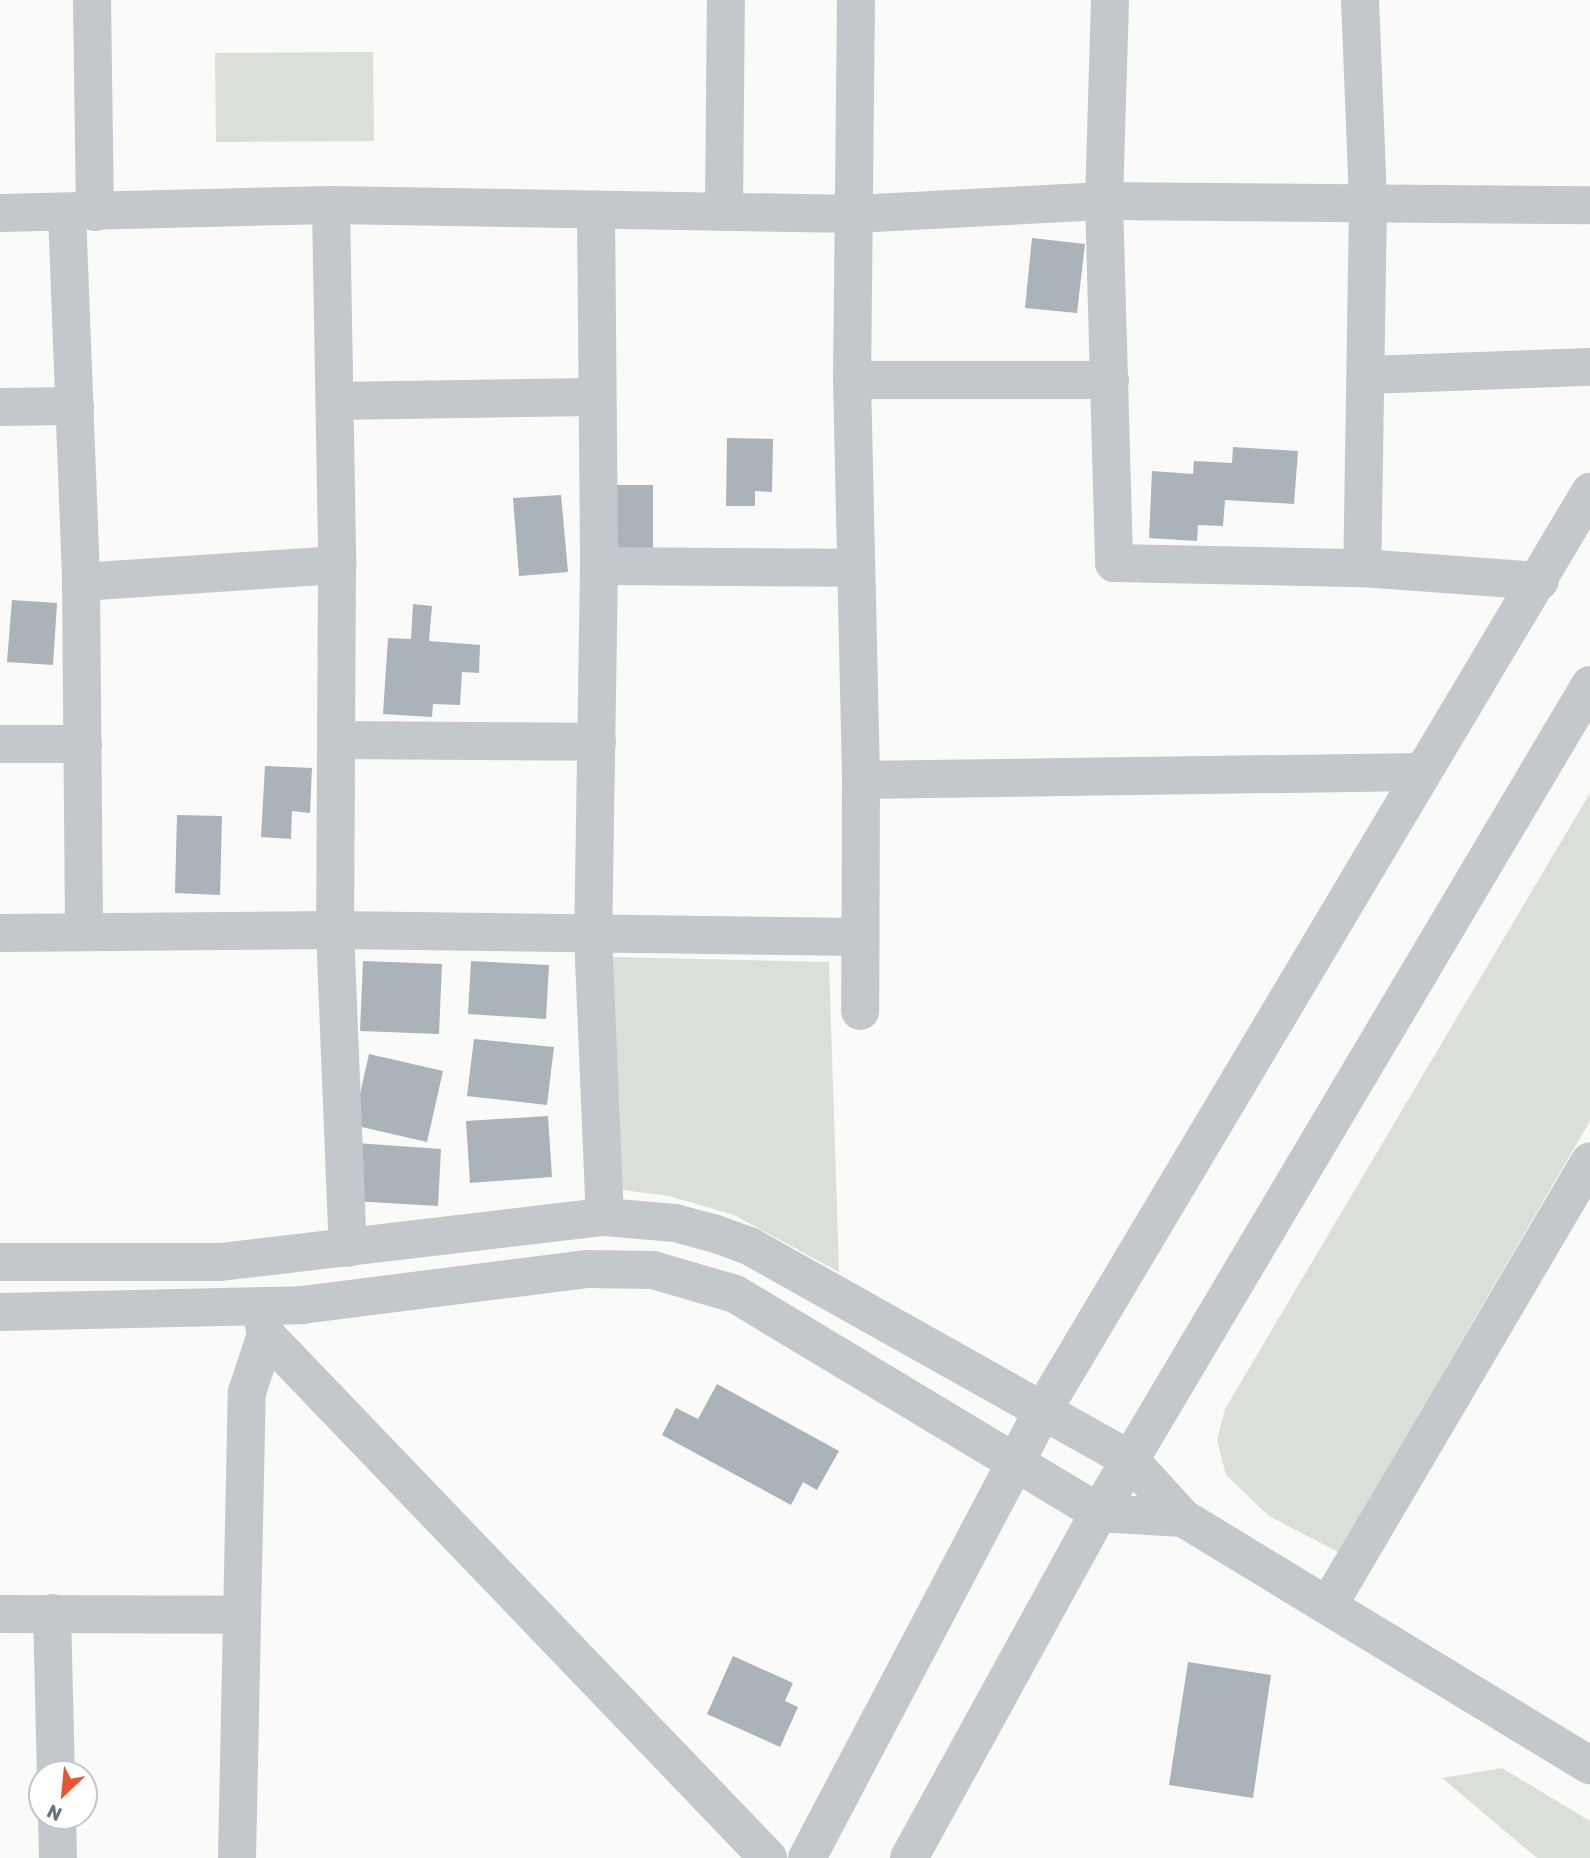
<!DOCTYPE html>
<style>
body{margin:0}
#map{position:relative;width:1590px;height:1858px;overflow:hidden;background:#fafaf8;font-family:Rubik,sans-serif}
div>[style]{position:absolute}
.green>*{inset:0;background:#dadfd7}
.building>*{inset:0;background:#aab3b9}
.minor>*{height:38px;margin:-19px;padding:0 19px;transform-origin:19px;border-radius:19px;background:#c3c8cc}
span{translate:-50% -50%;white-space:nowrap;text-align:center;line-height:1.15;-webkit-text-stroke:7px #fff;paint-order:stroke}
.north{position:absolute;left:28px;top:1760px;width:70px;height:70px;box-sizing:border-box;background:#fff;border:2px solid #c1c8cd;border-radius:50%;rotate:206deg;font-size:19px;font-weight:700;line-height:28px;text-align:center;color:#657683}
.north::after{content:'';display:block;margin:auto;width:24px;height:32px;background:#e4572e;clip-path:polygon(50% 0,100% 100%,50% 72%,0 100%)}
</style>
<div id="map">
<div class="green">
<i style="clip-path:polygon(373px 52px,374px 141px,216px 142px,215px 53px)"></i>
<i style="clip-path:polygon(1590px 793px,1590px 1121px,1338px 1552px,1269px 1516px,1226px 1475px,1217px 1440px,1225px 1409px)"></i>
<i style="clip-path:polygon(612px 957px,829px 962px,839px 1272px,734px 1215px,669px 1196px,609px 1188px)"></i>
<i style="clip-path:polygon(1502px 1768px,1590px 1821px,1590px 1858px,1537px 1858px,1442px 1778px)"></i>
</div>
<div class="building">
<i style="clip-path:polygon(1032px 238px,1085px 244px,1077px 313px,1025px 308px)"></i>
<i style="clip-path:polygon(727px 438px,773px 439px,772px 492px,755px 491px,755px 506px,726px 506px)"></i>
<i style="clip-path:polygon(1233px 447px,1298px 451px,1294px 504px,1225px 500px,1223px 526px,1198px 525px,1197px 541px,1149px 538px,1152px 471px,1193px 474px,1194px 461px,1232px 463px)"></i>
<i style="clip-path:polygon(610px 485px,653px 485px,653px 556px,609px 556px)"></i>
<i style="clip-path:polygon(561px 495px,568px 572px,519px 576px,513px 498px)"></i>
<i style="clip-path:polygon(12px 600px,57px 603px,53px 665px,7px 662px)"></i>
<i style="clip-path:polygon(413px 604px,432px 606px,429px 641px,480px 645px,479px 673px,462px 672px,460px 705px,433px 704px,432px 717px,383px 714px,388px 638px,411px 639px)"></i>
<i style="clip-path:polygon(265px 766px,312px 768px,310px 813px,292px 811px,291px 839px,261px 837px)"></i>
<i style="clip-path:polygon(177px 815px,222px 816px,220px 895px,175px 893px)"></i>
<i style="clip-path:polygon(363px 961px,442px 964px,439px 1034px,360px 1031px)"></i>
<i style="clip-path:polygon(471px 961px,549px 965px,546px 1019px,468px 1014px)"></i>
<i style="clip-path:polygon(474px 1039px,554px 1047px,547px 1105px,467px 1096px)"></i>
<i style="clip-path:polygon(369px 1054px,443px 1071px,427px 1142px,353px 1125px)"></i>
<i style="clip-path:polygon(548px 1116px,552px 1177px,470px 1183px,466px 1121px)"></i>
<i style="clip-path:polygon(356px 1143px,441px 1149px,438px 1206px,353px 1201px)"></i>
<i style="clip-path:polygon(717px 1384px,839px 1451px,817px 1490px,803px 1482px,791px 1505px,662px 1435px,676px 1408px,698px 1419px)"></i>
<i style="clip-path:polygon(733px 1656px,793px 1683px,785px 1701px,798px 1707px,780px 1747px,707px 1714px)"></i>
<i style="clip-path:polygon(1188px 1662px,1271px 1675px,1253px 1798px,1169px 1785px)"></i>
</div>
<div class="minor">
<i style="left:92px;top:0;width:212px;rotate:89.2deg"></i>
<i style="left:856px;top:0;width:380px;rotate:90.6deg"></i>
<i style="left:852px;top:380px;width:400px;rotate:88.7deg"></i>
<i style="left:861px;top:780px;width:231px;rotate:90.2deg"></i>
<i style="left:1110px;top:0;width:201px;rotate:91.7deg"></i>
<i style="left:1104px;top:201px;width:362px;rotate:88.4deg"></i>
<i style="left:1114px;top:563px;width:248px;rotate:1.2deg"></i>
<i style="left:1362px;top:568px;width:178px;rotate:4.2deg"></i>
<i style="left:1360px;top:0;width:203px;rotate:87.7deg"></i>
<i style="left:1368px;top:203px;width:365px;rotate:90.9deg"></i>
<i style="left:331px;top:205px;width:360px;rotate:89deg"></i>
<i style="left:337px;top:565px;width:365px;rotate:90.3deg"></i>
<i style="left:335px;top:930px;width:318px;rotate:87.7deg"></i>
<i style="left:596px;top:211px;width:355px;rotate:89.5deg"></i>
<i style="left:599px;top:566px;width:368px;rotate:90.9deg"></i>
<i style="left:593px;top:934px;width:283px;rotate:87.6deg"></i>
<i style="left:724px;top:212px;width:212px;rotate:-89.5deg"></i>
<i style="left:0;top:213px;width:331px;rotate:-1.4deg"></i>
<i style="left:331px;top:205px;width:524px;rotate:0.98deg"></i>
<i style="left:855px;top:214px;width:249px;rotate:-3deg"></i>
<i style="left:1104px;top:201px;width:486px;rotate:0.5deg"></i>
<i style="left:67px;top:213px;width:369px;rotate:87.8deg"></i>
<i style="left:81px;top:582px;width:350px;rotate:89.5deg"></i>
<i style="left:1368px;top:375px;width:222px;rotate:-2.1deg"></i>
<i style="left:852px;top:380px;width:258px"></i>
<i style="left:335px;top:401px;width:259px;rotate:-0.9deg"></i>
<i style="left:0;top:407px;width:75px;rotate:-0.8deg"></i>
<i style="left:599px;top:566px;width:255px;rotate:0.4deg"></i>
<i style="left:81px;top:582px;width:257px;rotate:-3.8deg"></i>
<i style="left:336px;top:740px;width:261px;rotate:0.4deg"></i>
<i style="left:0;top:744px;width:83px"></i>
<i style="left:861px;top:780px;width:560px;rotate:-0.82deg"></i>
<i style="left:0;top:933px;width:335px;rotate:-0.5deg"></i>
<i style="left:335px;top:930px;width:525px;rotate:0.76deg"></i>
<i style="left:0;top:1262px;width:220px"></i>
<i style="left:220px;top:1262px;width:388px;rotate:-6.7deg"></i>
<i style="left:605px;top:1217px;width:70px;rotate:4.9deg"></i>
<i style="left:675px;top:1223px;width:42px;rotate:15deg"></i>
<i style="left:716px;top:1234px;width:37px;rotate:20deg"></i>
<i style="left:751px;top:1247px;width:435px;rotate:29.3deg"></i>
<i style="left:1130px;top:1460px;width:79px;rotate:47.6deg"></i>
<i style="left:1183px;top:1518px;width:476px;rotate:31.3deg"></i>
<i style="left:0;top:1312px;width:302px;rotate:-1.3deg"></i>
<i style="left:302px;top:1305px;width:288px;rotate:-7.2deg"></i>
<i style="left:588px;top:1269px;width:65px;rotate:0.9deg"></i>
<i style="left:653px;top:1270px;width:85px;rotate:16.3deg"></i>
<i style="left:735px;top:1294px;width:425px;rotate:31deg"></i>
<i style="left:1099px;top:1513px;width:84px;rotate:3.4deg"></i>
<i style="left:266px;top:1335px;width:725px;rotate:46.17deg"></i>
<i style="left:1328px;top:1606px;width:516px;rotate:-59.51deg"></i>
<i style="left:52px;top:1613px;width:161px;rotate:88.6deg"></i>
<i style="left:0;top:1614px;width:242px;rotate:0.2deg"></i>
<i style="left:57px;top:1816px;width:42px;rotate:88.6deg"></i>
<i style="left:237px;top:1858px;width:466px;rotate:-88.8deg"></i>
<i style="left:247px;top:1392px;width:60px;rotate:-71.6deg"></i>
<i style="left:266px;top:1335px;width:24px;rotate:-102deg"></i>
<i style="left:807px;top:1858px;width:506px;rotate:-62.22deg"></i>
<i style="left:1043px;top:1410px;width:1069px;rotate:-59.21deg"></i>
<i style="left:909px;top:1858px;width:401px;rotate:-61.2deg"></i>
<i style="left:1102px;top:1507px;width:956px;rotate:-59.3deg"></i>
</div>
<div class="north">N</div>
</div>
